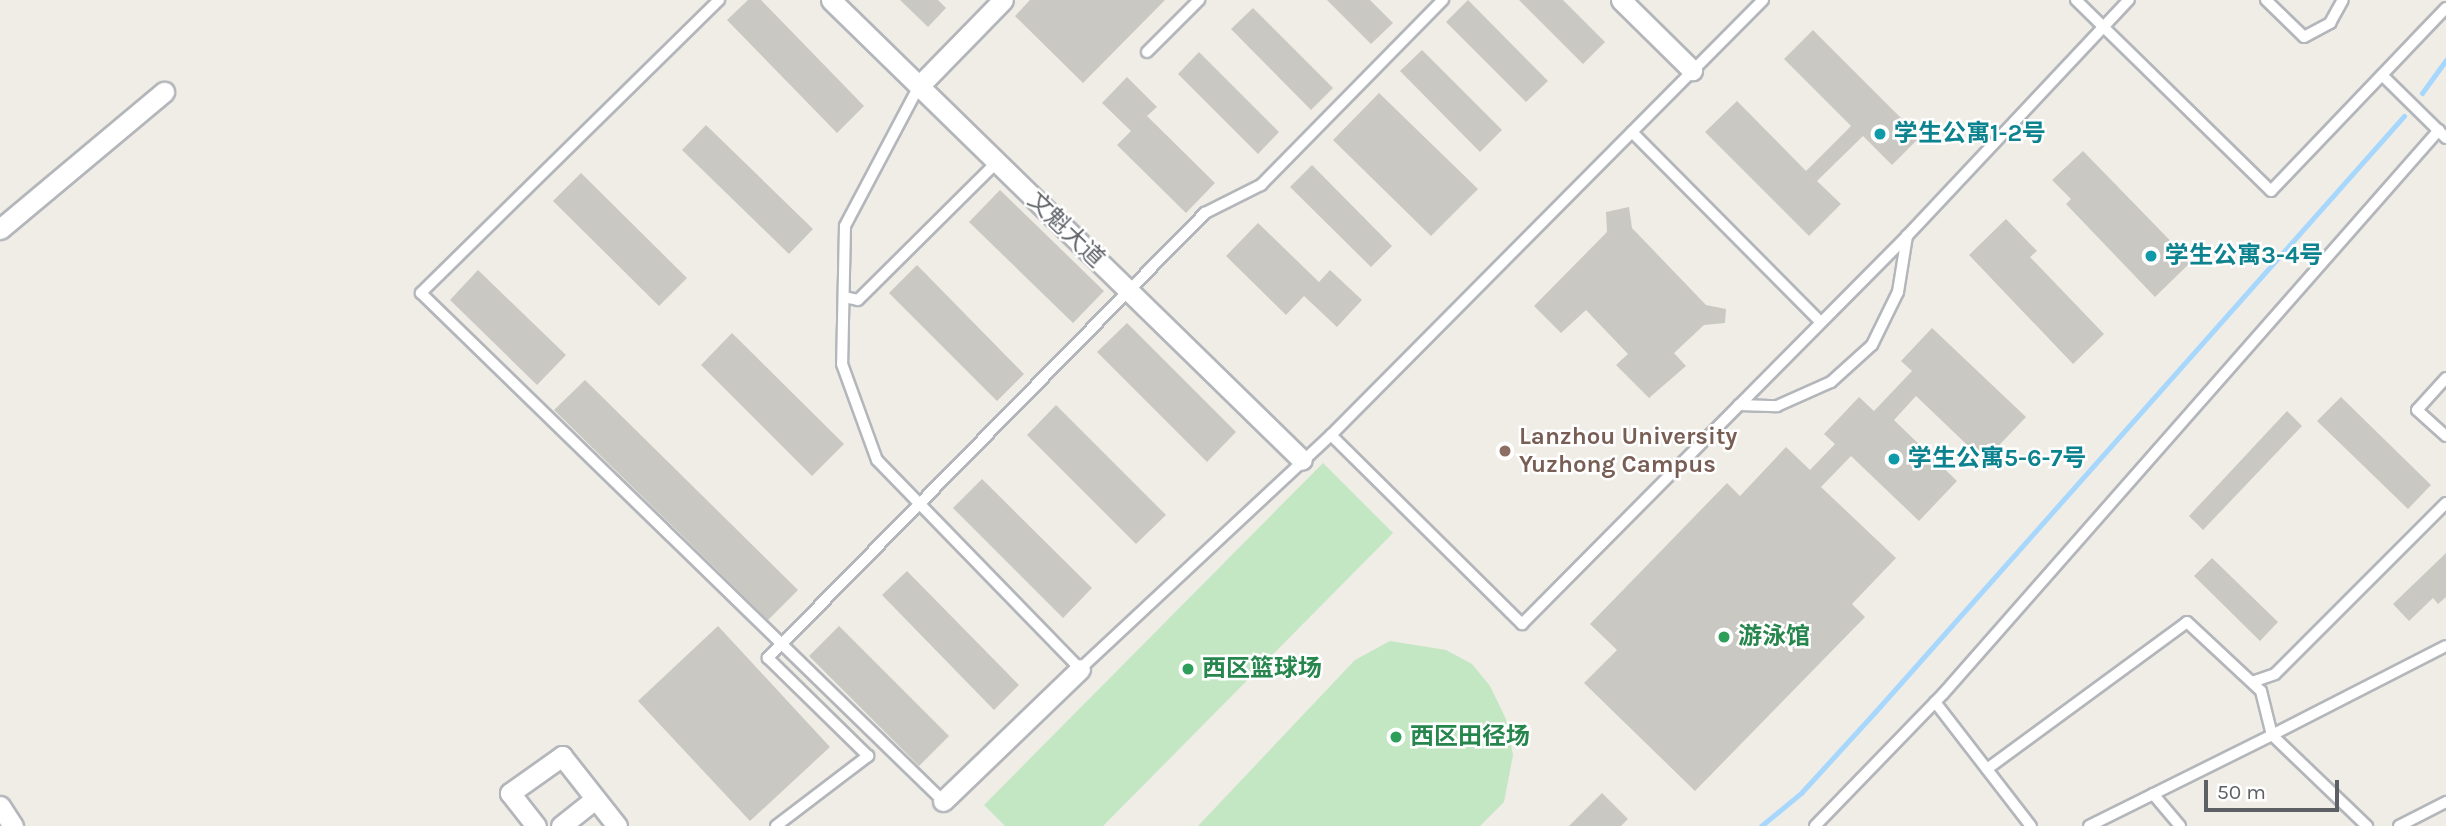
<!DOCTYPE html>
<meta charset="utf-8">
<style>
body{margin:0}
#map{position:relative;width:2446px;height:826px;overflow:hidden;background:#efede6;font-family:Karla,"Noto Sans SC",sans-serif}
div>[style]{position:absolute}
.green>*{inset:0;background:#c3e6c3}
.stream>*{height:5px;margin:-2.5px;padding:0 2.5px;transform-origin:2.5px;border-radius:2.5px;background:#a7d7fd}
.building>*{inset:0;background:#cac8c3}
.roads{filter:drop-shadow(2px 0 #b3b6ba) drop-shadow(-2px 0 #b3b6ba) drop-shadow(0 2px #b3b6ba) drop-shadow(0 -2px #b3b6ba)}
.lane>*{height:10px;margin:-5px;padding:0 5px;transform-origin:5px;border-radius:5px;background:#fff}
.street>*{height:19px;margin:-9.5px;padding:0 9.5px;transform-origin:9.5px;border-radius:9.5px;background:#fff}
.dots>*{width:19px;height:19px;translate:-50% -50%;box-sizing:border-box;border:4px solid #fff;border-radius:50%}
span{translate:-50% -50%;white-space:nowrap;text-align:center;line-height:1.15;-webkit-text-stroke:5px #fff;paint-order:stroke}
.culture-label{font-size:24px;color:#0d838f;font-weight:700}
.left{translate:0 -50%;text-align:left}
.street-label{font-size:24px;color:#5d6166}
.education-label{font-size:24px;color:#785e54;font-weight:700}
.leisure-label{font-size:24px;color:#27864d;font-weight:700}
.scale{position:absolute;left:2204px;top:780px;width:135px;height:32px;box-sizing:border-box;border:4px solid #5d6166;border-top:0;padding-left:9px;font-size:21px;line-height:24px;white-space:nowrap;color:#5d6166;-webkit-text-stroke:5px #fff;paint-order:stroke}
</style>
<div id="map">
<div class="green">
<i style="clip-path:polygon(1323px 463px,1393px 533px,1103px 826px,1005px 826px,984px 805px)"></i>
<i style="clip-path:polygon(1390px 641px,1446px 650px,1472px 664px,1490px 686px,1506px 719px,1513px 755px,1504px 802px,1480px 826px,1198px 826px,1355px 660px)"></i>
</div>
<div class="stream">
<i style="left:2422px;top:93px;width:41px;rotate:-54deg"></i>
<i style="left:1761px;top:826px;width:52px;rotate:-39.5deg"></i>
<i style="left:1801px;top:793px;width:110px;rotate:-47.6deg"></i>
<i style="left:1875px;top:712px;width:797px;rotate:-48.41deg"></i>
</div>
<div class="building">
<i style="clip-path:polygon(748px 0,761px 0,864px 106px,837px 133px,727px 20px)"></i>
<i style="clip-path:polygon(900px 0,938px 0,946px 8px,928px 27px)"></i>
<i style="clip-path:polygon(1030px 0,1165px 0,1083px 83px,1015px 16px)"></i>
<i style="clip-path:polygon(1327px 0,1370px 0,1393px 23px,1371px 44px)"></i>
<i style="clip-path:polygon(1468px 0,1548px 81px,1526px 102px,1446px 22px)"></i>
<i style="clip-path:polygon(1519px 0,1563px 0,1605px 42px,1583px 64px)"></i>
<i style="clip-path:polygon(1253px 8px,1333px 88px,1311px 110px,1231px 29px)"></i>
<i style="clip-path:polygon(1813px 30px,1920px 137px,1892px 165px,1863px 136px,1817px 181px,1841px 204px,1809px 236px,1705px 132px,1737px 101px,1806px 171px,1851px 126px,1784px 59px)"></i>
<i style="clip-path:polygon(1422px 50px,1502px 130px,1480px 152px,1400px 71px)"></i>
<i style="clip-path:polygon(1199px 52px,1279px 132px,1258px 154px,1178px 74px)"></i>
<i style="clip-path:polygon(1127px 77px,1157px 107px,1147px 116px,1215px 183px,1186px 213px,1117px 145px,1131px 131px,1102px 103px)"></i>
<i style="clip-path:polygon(1379px 93px,1478px 189px,1431px 236px,1333px 140px)"></i>
<i style="clip-path:polygon(706px 125px,813px 229px,789px 254px,682px 150px)"></i>
<i style="clip-path:polygon(2083px 151px,2191px 262px,2155px 297px,2066px 204px,2071px 199px,2052px 180px)"></i>
<i style="clip-path:polygon(1312px 165px,1392px 246px,1371px 267px,1290px 187px)"></i>
<i style="clip-path:polygon(581px 173px,687px 278px,659px 306px,553px 201px)"></i>
<i style="clip-path:polygon(1000px 190px,1104px 291px,1073px 323px,969px 222px)"></i>
<i style="clip-path:polygon(1629px 207px,1632px 228px,1706px 305px,1726px 309px,1725px 323px,1704px 325px,1674px 353px,1686px 366px,1649px 398px,1616px 365px,1628px 354px,1586px 310px,1561px 333px,1534px 306px,1607px 232px,1606px 212px)"></i>
<i style="clip-path:polygon(2006px 219px,2037px 251px,2030px 257px,2104px 334px,2073px 364px,1969px 255px)"></i>
<i style="clip-path:polygon(1258px 223px,1319px 282px,1330px 270px,1362px 300px,1337px 327px,1304px 296px,1286px 315px,1226px 256px)"></i>
<i style="clip-path:polygon(917px 265px,1024px 374px,997px 401px,889px 293px)"></i>
<i style="clip-path:polygon(478px 270px,566px 355px,537px 385px,450px 300px)"></i>
<i style="clip-path:polygon(1127px 323px,1236px 432px,1207px 462px,1097px 352px)"></i>
<i style="clip-path:polygon(1932px 328px,2026px 417px,1984px 461px,1916px 396px,1894px 420px,1957px 481px,1919px 521px,1851px 456px,1821px 487px,1896px 558px,1852px 604px,1865px 617px,1695px 791px,1584px 683px,1617px 650px,1590px 624px,1727px 483px,1740px 496px,1786px 447px,1810px 470px,1835px 444px,1824px 434px,1859px 397px,1874px 411px,1912px 371px,1901px 361px)"></i>
<i style="clip-path:polygon(732px 333px,844px 444px,812px 476px,701px 365px)"></i>
<i style="clip-path:polygon(585px 380px,798px 590px,768px 620px,554px 410px)"></i>
<i style="clip-path:polygon(2341px 397px,2431px 485px,2408px 509px,2317px 421px)"></i>
<i style="clip-path:polygon(1056px 405px,1166px 515px,1136px 544px,1027px 435px)"></i>
<i style="clip-path:polygon(2287px 411px,2302px 426px,2203px 530px,2189px 516px)"></i>
<i style="clip-path:polygon(982px 479px,1092px 588px,1063px 618px,953px 508px)"></i>
<i style="clip-path:polygon(2446px 553px,2446px 597px,2438px 604px,2433px 598px,2409px 621px,2393px 604px)"></i>
<i style="clip-path:polygon(2212px 558px,2278px 622px,2260px 641px,2194px 576px)"></i>
<i style="clip-path:polygon(907px 571px,1019px 685px,994px 710px,882px 595px)"></i>
<i style="clip-path:polygon(718px 626px,830px 747px,750px 821px,638px 701px)"></i>
<i style="clip-path:polygon(839px 626px,949px 736px,919px 766px,809px 656px)"></i>
<i style="clip-path:polygon(1602px 793px,1628px 819px,1621px 826px,1569px 826px)"></i>
</div>
<div class="roads">
<div class="lane">
<i style="left:719px;top:0;width:418px;rotate:135.5deg"></i>
<i style="left:421px;top:293px;width:728px;rotate:44.22deg"></i>
<i style="left:1763px;top:0;width:613px;rotate:134.8deg"></i>
<i style="left:1331px;top:435px;width:269px;rotate:44.7deg"></i>
<i style="left:1522px;top:624px;width:547px;rotate:-45.22deg"></i>
<i style="left:1907px;top:236px;width:324px;rotate:-46.8deg"></i>
<i style="left:2076px;top:0;width:273px;rotate:44.4deg"></i>
<i style="left:2271px;top:191px;width:253px;rotate:-46.3deg"></i>
<i style="left:2266px;top:0;width:53px;rotate:44.2deg"></i>
<i style="left:2304px;top:37px;width:30px;rotate:-28deg"></i>
<i style="left:2330px;top:23px;width:26px;rotate:-61deg"></i>
<i style="left:1147px;top:52px;width:74px;rotate:-45deg"></i>
<i style="left:2382px;top:75px;width:90px;rotate:44.5deg"></i>
<i style="left:919px;top:86px;width:158px;rotate:117.9deg"></i>
<i style="left:845px;top:226px;width:138px;rotate:91.2deg"></i>
<i style="left:842px;top:364px;width:102px;rotate:70deg"></i>
<i style="left:877px;top:460px;width:291px;rotate:45.8deg"></i>
<i style="left:1080px;top:669px;width:343px;rotate:-43deg"></i>
<i style="left:1632px;top:132px;width:268px;rotate:45.2deg"></i>
<i style="left:844px;top:297px;width:14px;rotate:12deg"></i>
<i style="left:858px;top:300px;width:196px;rotate:-44.8deg"></i>
<i style="left:2446px;top:378px;width:43px;rotate:132.2deg"></i>
<i style="left:2417px;top:410px;width:39px;rotate:42deg"></i>
<i style="left:1739px;top:405px;width:38px;rotate:2deg"></i>
<i style="left:1777px;top:406px;width:59px;rotate:-24deg"></i>
<i style="left:1831px;top:382px;width:55px;rotate:-42.1deg"></i>
<i style="left:1872px;top:345px;width:59px;rotate:-63.9deg"></i>
<i style="left:1898px;top:292px;width:57px;rotate:-80.9deg"></i>
<i style="left:2252px;top:682px;width:24px;rotate:-19deg"></i>
<i style="left:2275px;top:674px;width:242px;rotate:-45deg"></i>
<i style="left:1935px;top:702px;width:157px;rotate:52.3deg"></i>
<i style="left:1987px;top:769px;width:248px;rotate:-36.3deg"></i>
<i style="left:2187px;top:622px;width:101px;rotate:43deg"></i>
<i style="left:2261px;top:691px;width:45px;rotate:76deg"></i>
<i style="left:2272px;top:735px;width:195px;rotate:-27.1deg"></i>
<i style="left:2153px;top:794px;width:42px;rotate:49.8deg"></i>
<i style="left:776px;top:826px;width:116px;rotate:-37.3deg"></i>
<i style="left:868px;top:756px;width:140px;rotate:-135.6deg"></i>
<i style="left:768px;top:658px;width:624px;rotate:-45.52deg"></i>
<i style="left:1205px;top:213px;width:63px;rotate:-26.6deg"></i>
<i style="left:1261px;top:185px;width:260px;rotate:-45.5deg"></i>
<i style="left:1815px;top:826px;width:184px;rotate:-45.9deg"></i>
<i style="left:1943px;top:694px;width:751px;rotate:-48.67deg"></i>
<i style="left:2089px;top:826px;width:204px;rotate:-26.4deg"></i>
<i style="left:2272px;top:735px;width:132px;rotate:43.8deg"></i>
<i style="left:2399px;top:826px;width:53px;rotate:-27.1deg"></i>
</div>
<div class="street">
<i style="left:831px;top:0;width:658px;rotate:44.32deg"></i>
<i style="left:1621px;top:0;width:100px;rotate:44.6deg"></i>
<i style="left:919px;top:86px;width:120px;rotate:-45.7deg"></i>
<i style="left:0;top:229px;width:214px;rotate:-39.9deg"></i>
<i style="left:943px;top:801px;width:190px;rotate:-43.9deg"></i>
<i style="left:0;top:806px;width:24px;rotate:57deg"></i>
<i style="left:536px;top:826px;width:42px;rotate:-128.2deg"></i>
<i style="left:510px;top:793px;width:64px;rotate:-35.4deg"></i>
<i style="left:562px;top:756px;width:89px;rotate:51.8deg"></i>
<i style="left:561px;top:826px;width:43px;rotate:-38.5deg"></i>
</div>
</div>
<div class="dots">
<i style="left:1880px;top:134px;background:#0f9aa8"></i>
<i style="left:2151px;top:256px;background:#0f9aa8"></i>
<i style="left:1505px;top:451px;background:#8d6e63"></i>
<i style="left:1894px;top:459px;background:#0f9aa8"></i>
<i style="left:1724px;top:637px;background:#2e9e5b"></i>
<i style="left:1188px;top:669px;background:#2e9e5b"></i>
<i style="left:1396px;top:737px;background:#2e9e5b"></i>
</div>
<div class="culture-label">
<span class="left" style="left:1894px;top:134px">学生公寓1-2号</span>
<span class="left" style="left:2165px;top:256px">学生公寓3-4号</span>
<span class="left" style="left:1908px;top:459px">学生公寓5-6-7号</span>
</div>
<div class="street-label">
<span style="left:1066px;top:230px;rotate:44deg">文魁大道</span>
</div>
<div class="education-label">
<span class="left" style="left:1519px;top:451px">Lanzhou University<br>Yuzhong Campus</span>
</div>
<div class="leisure-label">
<span class="left" style="left:1738px;top:637px">游泳馆</span>
<span class="left" style="left:1202px;top:669px">西区篮球场</span>
<span class="left" style="left:1410px;top:737px">西区田径场</span>
</div>
<div class="scale">50 m</div>
</div>
